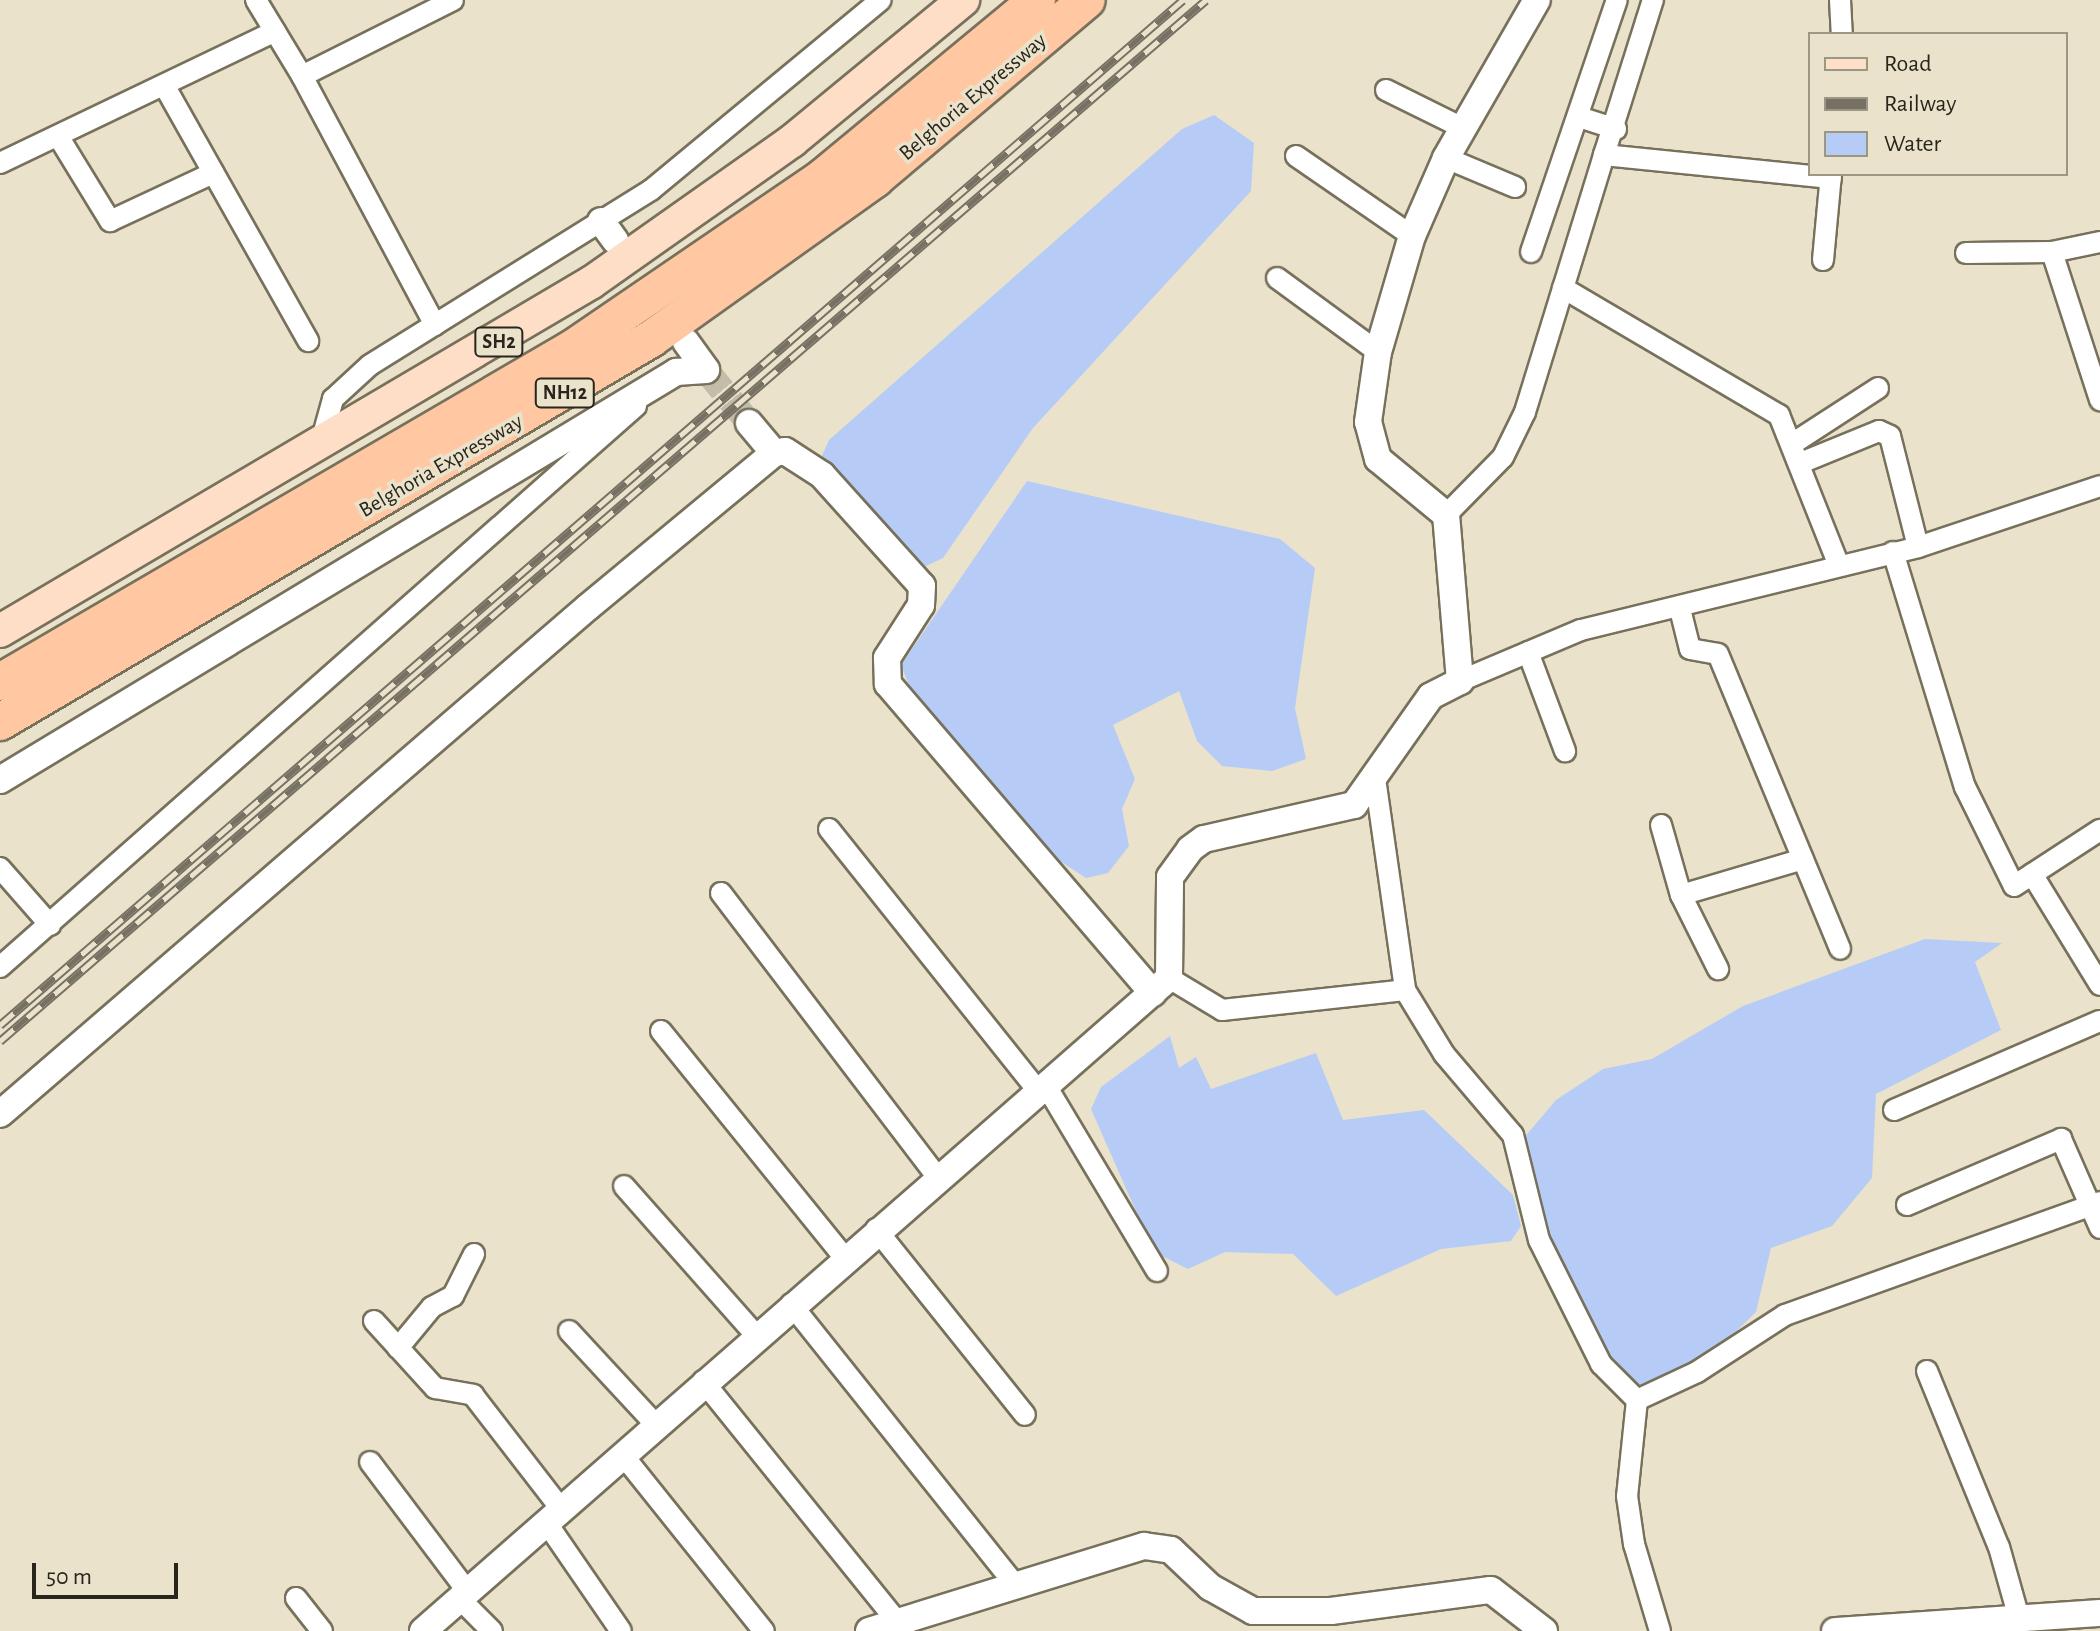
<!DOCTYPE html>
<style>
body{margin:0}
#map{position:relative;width:2100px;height:1631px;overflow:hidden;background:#eae2cb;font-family:"Alegreya Sans",sans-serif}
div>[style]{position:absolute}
.water>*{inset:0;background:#b6ccf6}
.tertiary-tunnel>*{height:26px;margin-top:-13px;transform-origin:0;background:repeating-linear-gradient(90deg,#c3bca8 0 26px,transparent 0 39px)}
.roads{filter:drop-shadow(2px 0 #77715c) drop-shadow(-2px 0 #77715c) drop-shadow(0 2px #77715c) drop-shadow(0 -2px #77715c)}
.minor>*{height:20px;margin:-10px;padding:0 10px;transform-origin:10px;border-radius:10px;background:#fff}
.tertiary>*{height:26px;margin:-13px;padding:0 13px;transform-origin:13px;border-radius:13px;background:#fff}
.primary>*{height:32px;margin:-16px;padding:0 16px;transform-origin:16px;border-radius:16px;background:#ffdec8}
.motorway>*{height:36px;margin:-18px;padding:0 18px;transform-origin:18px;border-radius:18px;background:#ffc8a3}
.rail>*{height:9px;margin-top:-4.5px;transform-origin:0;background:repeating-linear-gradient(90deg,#eae2cb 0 18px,#767163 0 36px);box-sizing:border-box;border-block:2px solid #767163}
span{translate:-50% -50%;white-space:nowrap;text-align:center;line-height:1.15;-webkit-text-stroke:7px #eae2cb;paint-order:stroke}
.shield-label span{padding:2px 6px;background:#eae2cb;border:2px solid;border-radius:6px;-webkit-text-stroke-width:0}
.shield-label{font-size:20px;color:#27251c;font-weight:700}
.street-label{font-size:22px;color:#27251c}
.legend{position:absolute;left:1808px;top:32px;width:260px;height:144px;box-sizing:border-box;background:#eae2cb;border:2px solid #9c9685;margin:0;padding:10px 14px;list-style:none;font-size:24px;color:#27251c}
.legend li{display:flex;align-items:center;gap:16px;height:40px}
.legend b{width:40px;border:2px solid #9c9685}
.scale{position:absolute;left:32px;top:1563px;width:146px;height:36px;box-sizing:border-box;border:4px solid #27251c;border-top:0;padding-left:10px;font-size:24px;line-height:28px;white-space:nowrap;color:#27251c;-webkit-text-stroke:6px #eae2cb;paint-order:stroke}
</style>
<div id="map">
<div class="water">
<i style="clip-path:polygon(1214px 115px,1254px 143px,1251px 191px,1033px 428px,943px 558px,926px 566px,826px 481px,817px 467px,829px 440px,1182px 129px)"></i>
<i style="clip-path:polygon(1027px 481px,1280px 539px,1315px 568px,1295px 708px,1306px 759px,1272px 771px,1222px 766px,1197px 741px,1179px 691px,1113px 725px,1135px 779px,1122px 809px,1129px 846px,1108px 873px,1086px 878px,1046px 852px,911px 691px,901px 665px)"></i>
<i style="clip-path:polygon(1925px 939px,2002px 943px,1975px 962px,2001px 1030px,1876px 1094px,1872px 1178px,1832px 1226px,1771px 1248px,1756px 1312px,1720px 1347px,1665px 1386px,1630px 1391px,1570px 1295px,1526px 1186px,1522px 1140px,1556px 1100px,1603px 1069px,1652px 1059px,1743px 1006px)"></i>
<i style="clip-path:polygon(1170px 1036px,1179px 1068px,1196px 1057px,1211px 1089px,1316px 1053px,1343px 1120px,1424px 1110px,1513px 1195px,1521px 1226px,1511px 1241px,1441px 1249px,1336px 1296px,1293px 1254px,1225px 1252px,1188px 1269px,1154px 1252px,1091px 1109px,1101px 1087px)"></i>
</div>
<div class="tertiary-tunnel">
<i style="left:706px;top:370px;width:68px;rotate:50.9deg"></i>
</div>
<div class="roads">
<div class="minor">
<i style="left:256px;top:0;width:89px;rotate:58.8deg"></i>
<i style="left:1840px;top:0;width:34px;rotate:87deg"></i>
<i style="left:164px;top:85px;width:294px;rotate:60.6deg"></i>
<i style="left:1386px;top:90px;width:86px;rotate:26.3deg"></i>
<i style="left:1579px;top:117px;width:39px;rotate:18deg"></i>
<i style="left:58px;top:136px;width:100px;rotate:58.5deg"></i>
<i style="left:110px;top:221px;width:114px;rotate:-25deg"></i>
<i style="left:1604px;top:155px;width:163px;rotate:-72.5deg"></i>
<i style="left:1296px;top:156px;width:141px;rotate:34.6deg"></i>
<i style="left:1446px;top:158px;width:75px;rotate:22.8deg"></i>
<i style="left:0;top:163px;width:305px;rotate:-25.6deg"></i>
<i style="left:1531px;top:252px;width:266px;rotate:-71.2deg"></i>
<i style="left:2052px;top:252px;width:156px;rotate:72deg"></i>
<i style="left:1966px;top:253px;width:86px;rotate:-0.7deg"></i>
<i style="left:2052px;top:252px;width:49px;rotate:-11.8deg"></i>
<i style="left:1823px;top:260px;width:86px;rotate:-84.7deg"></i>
<i style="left:1277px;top:278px;width:125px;rotate:36.2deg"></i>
<i style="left:1563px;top:288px;width:251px;rotate:30.5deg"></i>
<i style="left:1779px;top:415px;width:157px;rotate:68.3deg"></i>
<i style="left:435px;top:325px;width:282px;rotate:-118.1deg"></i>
<i style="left:302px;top:76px;width:169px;rotate:-26.7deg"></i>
<i style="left:1795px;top:442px;width:99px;rotate:-33deg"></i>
<i style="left:320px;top:446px;width:49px;rotate:-74.5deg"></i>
<i style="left:333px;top:399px;width:50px;rotate:-42.6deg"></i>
<i style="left:370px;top:365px;width:331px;rotate:-31.9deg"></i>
<i style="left:651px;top:190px;width:298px;rotate:-39.6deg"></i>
<i style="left:1803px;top:462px;width:82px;rotate:-22.2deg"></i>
<i style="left:1879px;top:431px;width:12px;rotate:24deg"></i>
<i style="left:1890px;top:436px;width:114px;rotate:75.8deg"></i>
<i style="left:1446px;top:515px;width:81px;rotate:-45.5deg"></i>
<i style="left:1503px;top:457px;width:50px;rotate:-63.9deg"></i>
<i style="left:1525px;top:412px;width:269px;rotate:-72.9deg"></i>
<i style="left:1604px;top:155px;width:228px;rotate:5.8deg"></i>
<i style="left:1893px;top:552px;width:246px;rotate:73deg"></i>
<i style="left:1965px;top:787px;width:110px;rotate:63.7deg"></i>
<i style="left:2014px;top:886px;width:103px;rotate:-33.1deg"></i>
<i style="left:1680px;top:609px;width:41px;rotate:76deg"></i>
<i style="left:1690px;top:649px;width:28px;rotate:10deg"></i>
<i style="left:1718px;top:654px;width:319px;rotate:67.5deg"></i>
<i style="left:1528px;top:652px;width:106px;rotate:69.5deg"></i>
<i style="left:1460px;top:681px;width:131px;rotate:-22.9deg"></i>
<i style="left:1581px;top:630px;width:347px;rotate:-13.8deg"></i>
<i style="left:1918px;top:547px;width:192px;rotate:-18.5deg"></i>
<i style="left:1375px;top:778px;width:214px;rotate:81.9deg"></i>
<i style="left:1661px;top:825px;width:73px;rotate:74.1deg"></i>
<i style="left:1681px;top:895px;width:83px;rotate:63.4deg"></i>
<i style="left:829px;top:829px;width:334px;rotate:51.4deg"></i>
<i style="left:0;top:868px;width:76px;rotate:48.7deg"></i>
<i style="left:2032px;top:874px;width:130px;rotate:58.5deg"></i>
<i style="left:721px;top:893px;width:358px;rotate:52.7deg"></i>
<i style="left:1681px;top:895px;width:127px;rotate:-16.4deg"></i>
<i style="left:0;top:967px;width:848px;rotate:-41.41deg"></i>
<i style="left:1169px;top:978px;width:62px;rotate:31.1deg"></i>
<i style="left:1222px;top:1010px;width:184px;rotate:-6.2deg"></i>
<i style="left:1405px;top:990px;width:75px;rotate:58.6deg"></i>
<i style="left:1444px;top:1054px;width:106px;rotate:49.6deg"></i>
<i style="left:1513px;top:1135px;width:108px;rotate:76.1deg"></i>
<i style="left:1539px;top:1240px;width:139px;rotate:63.4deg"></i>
<i style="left:1601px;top:1364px;width:51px;rotate:45deg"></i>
<i style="left:1637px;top:1400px;width:66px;rotate:-25deg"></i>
<i style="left:1697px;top:1372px;width:105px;rotate:-32.9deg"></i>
<i style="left:1785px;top:1315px;width:335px;rotate:-19.7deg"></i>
<i style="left:661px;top:1031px;width:291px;rotate:51deg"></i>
<i style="left:1045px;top:1084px;width:218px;rotate:59.1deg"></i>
<i style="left:1894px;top:1110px;width:224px;rotate:-23.4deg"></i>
<i style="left:624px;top:1186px;width:198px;rotate:48.5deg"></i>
<i style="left:1907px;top:1205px;width:168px;rotate:-23.2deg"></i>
<i style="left:2061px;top:1139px;width:97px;rotate:66.3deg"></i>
<i style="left:876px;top:1229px;width:238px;rotate:51.3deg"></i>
<i style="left:791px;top:1304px;width:361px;rotate:51.4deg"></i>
<i style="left:374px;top:1321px;width:91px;rotate:47.7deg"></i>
<i style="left:435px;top:1388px;width:39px;rotate:10deg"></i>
<i style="left:473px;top:1395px;width:144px;rotate:52.3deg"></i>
<i style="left:569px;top:1331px;width:127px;rotate:47.2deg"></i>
<i style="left:398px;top:1348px;width:53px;rotate:-50.3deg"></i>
<i style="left:432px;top:1307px;width:24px;rotate:-28deg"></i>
<i style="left:453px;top:1296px;width:47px;rotate:-63.4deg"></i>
<i style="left:1927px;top:1371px;width:190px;rotate:67.8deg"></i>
<i style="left:1999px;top:1547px;width:74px;rotate:74.3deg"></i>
<i style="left:703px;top:1381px;width:321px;rotate:51.1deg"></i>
<i style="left:1637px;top:1400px;width:97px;rotate:95.9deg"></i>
<i style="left:1627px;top:1496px;width:49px;rotate:81.7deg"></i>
<i style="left:1634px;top:1544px;width:91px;rotate:73.4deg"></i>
<i style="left:622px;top:1454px;width:227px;rotate:51.3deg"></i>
<i style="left:370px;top:1462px;width:163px;rotate:53deg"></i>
<i style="left:546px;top:1522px;width:132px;rotate:55.5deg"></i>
<i style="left:296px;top:1598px;width:42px;rotate:51.8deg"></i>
<i style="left:460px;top:1599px;width:45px;rotate:45deg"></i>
</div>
<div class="tertiary">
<i style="left:601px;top:221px;width:24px;rotate:54deg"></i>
<i style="left:686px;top:342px;width:34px;rotate:54deg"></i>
<i style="left:749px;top:423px;width:39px;rotate:50deg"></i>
<i style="left:0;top:780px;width:790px;rotate:-31.11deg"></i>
<i style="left:676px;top:372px;width:30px;rotate:-4deg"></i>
<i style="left:0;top:1114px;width:776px;rotate:-40.77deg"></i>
<i style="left:588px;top:607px;width:241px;rotate:-39.6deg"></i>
<i style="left:774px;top:453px;width:11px;rotate:-10deg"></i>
<i style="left:785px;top:451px;width:44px;rotate:33deg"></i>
<i style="left:822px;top:475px;width:149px;rotate:48deg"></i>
<i style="left:922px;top:586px;width:19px;rotate:93deg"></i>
<i style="left:921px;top:605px;width:63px;rotate:122.7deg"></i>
<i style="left:887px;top:658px;width:26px;rotate:88deg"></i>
<i style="left:888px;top:684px;width:407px;rotate:49.4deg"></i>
<i style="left:423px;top:1631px;width:991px;rotate:-41.2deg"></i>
<i style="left:1169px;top:978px;width:101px;rotate:-89.4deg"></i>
<i style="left:1170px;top:877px;width:34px;rotate:-54deg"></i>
<i style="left:1190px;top:849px;width:17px;rotate:-36deg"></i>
<i style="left:1204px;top:839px;width:154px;rotate:-12.8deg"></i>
<i style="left:1354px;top:805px;width:133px;rotate:-54.8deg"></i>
<i style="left:1431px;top:696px;width:33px;rotate:-27deg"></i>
<i style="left:1460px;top:681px;width:167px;rotate:-94.8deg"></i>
<i style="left:1446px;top:515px;width:88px;rotate:-140.5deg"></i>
<i style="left:1378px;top:459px;width:38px;rotate:-105deg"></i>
<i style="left:1368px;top:422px;width:71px;rotate:-81.9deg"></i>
<i style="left:1378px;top:352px;width:121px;rotate:-73.7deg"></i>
<i style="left:1412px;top:236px;width:85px;rotate:-66.4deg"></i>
<i style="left:1446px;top:158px;width:182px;rotate:-60.1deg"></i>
<i style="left:869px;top:1631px;width:288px;rotate:-17.2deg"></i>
<i style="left:1144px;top:1546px;width:27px;rotate:8deg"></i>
<i style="left:1171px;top:1550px;width:54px;rotate:43.5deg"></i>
<i style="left:1210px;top:1587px;width:49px;rotate:29.2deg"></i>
<i style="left:1253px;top:1611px;width:78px"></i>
<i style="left:1331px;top:1611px;width:161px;rotate:-7.5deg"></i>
<i style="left:1491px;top:1590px;width:67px;rotate:37.7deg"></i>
<i style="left:1835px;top:1631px;width:266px;rotate:-3.9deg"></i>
</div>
<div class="primary">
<i style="left:0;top:631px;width:687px;rotate:-30.52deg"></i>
<i style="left:592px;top:282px;width:245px;rotate:-35.2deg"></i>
<i style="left:792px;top:141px;width:222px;rotate:-39.5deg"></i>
</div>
<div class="motorway">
<i style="left:0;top:682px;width:663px;rotate:-30.24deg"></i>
<i style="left:573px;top:348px;width:301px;rotate:-34.3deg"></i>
<i style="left:822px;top:178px;width:279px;rotate:-39.6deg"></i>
<i style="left:0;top:722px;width:755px;rotate:-30.47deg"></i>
<i style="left:651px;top:339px;width:275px;rotate:-35.5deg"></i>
<i style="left:875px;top:179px;width:277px;rotate:-40.2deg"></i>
</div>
</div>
<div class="rail">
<i style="left:0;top:1025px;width:1565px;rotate:-40.91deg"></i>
<i style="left:0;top:1041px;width:1593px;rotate:-40.8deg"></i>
</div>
<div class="shield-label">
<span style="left:499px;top:342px">SH2</span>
<span style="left:565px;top:393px">NH12</span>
</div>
<div class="street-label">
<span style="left:973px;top:97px;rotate:-40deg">Belghoria Expressway</span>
<span style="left:441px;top:466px;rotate:-30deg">Belghoria Expressway</span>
</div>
<ul class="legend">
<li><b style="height:10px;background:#ffdec8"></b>Road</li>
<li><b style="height:10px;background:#767163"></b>Railway</li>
<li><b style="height:22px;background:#b6ccf6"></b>Water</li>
</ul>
<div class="scale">50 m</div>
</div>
